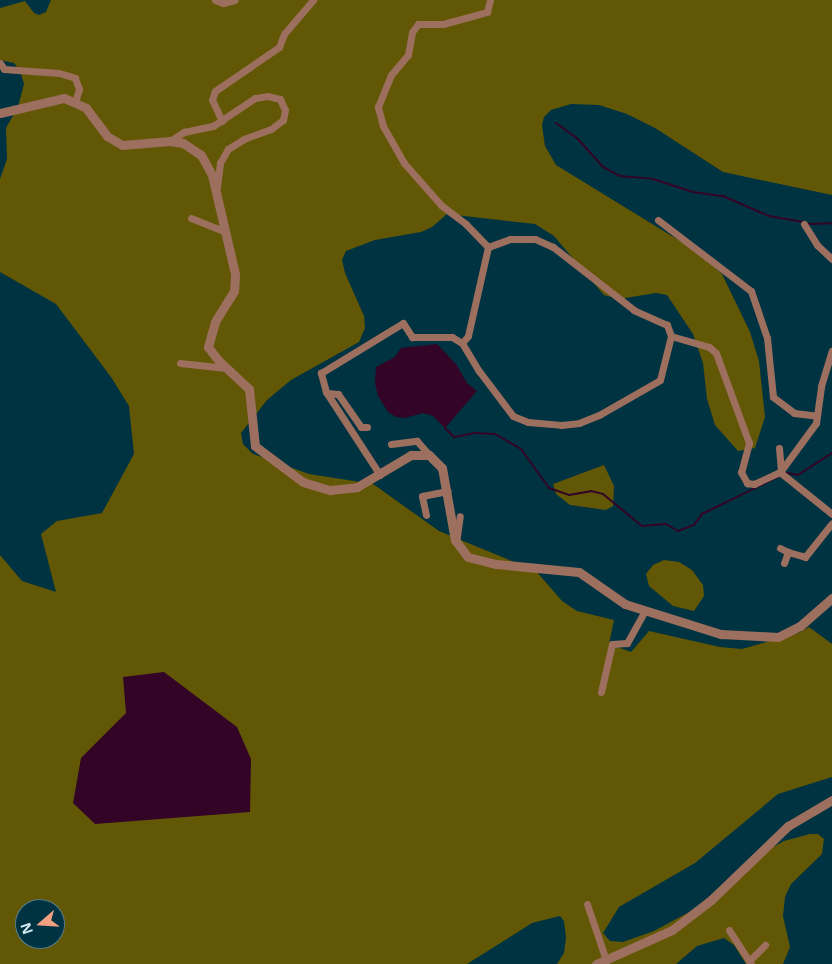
<!DOCTYPE html>
<style>
body{margin:0}
#map{position:relative;width:832px;height:964px;overflow:hidden;background:#003341;font-family:"Noto Sans",sans-serif}
div>[style]{position:absolute}
.green>*{inset:0;background:#615704}
.water>*{inset:0;background:#330426}
.stream>*{height:2px;margin:-1px;padding:0 1px;transform-origin:1px;border-radius:1px;background:#330426}
.minor>*{height:7px;margin:-3.5px;padding:0 3.5px;transform-origin:3.5px;border-radius:3.5px;background:#9d6f5e}
.tertiary>*{height:9px;margin:-4.5px;padding:0 4.5px;transform-origin:4.5px;border-radius:4.5px;background:#9d6f5e}
span{translate:-50% -50%;white-space:nowrap;text-align:center;line-height:1.15;-webkit-text-stroke:4.5px #003341;paint-order:stroke}
.north{position:absolute;left:15px;top:899px;width:50px;height:50px;box-sizing:border-box;background:#003341;border:1px solid #557d89;border-radius:50%;rotate:251deg;font-size:14px;font-weight:700;line-height:20px;text-align:center;color:#d5ecf5}
.north::after{content:'';display:block;margin:auto;width:18px;height:22px;background:#f2a081;clip-path:polygon(50% 0,100% 100%,50% 72%,0 100%)}
</style>
<div id="map">
<div class="green">
<i style="clip-path:polygon(evenodd,51px 0,832px 0,832px 195px,723px 172px,655px 128px,627px 114px,599px 105px,571px 104px,551px 110px,544px 117px,542px 125px,545px 146px,556px 165px,693px 249px,722px 274px,750px 332px,759px 361px,765px 417px,755px 448px,738px 451px,715px 425px,707px 399px,703px 363px,693px 334px,667px 295px,656px 293px,619px 299px,604px 295px,554px 236px,535px 224px,447px 214px,432px 227px,421px 232px,375px 240px,346px 251px,342px 260px,345px 273px,364px 316px,365px 328px,359px 342px,291px 380px,267px 400px,241px 433px,243px 444px,253px 454px,309px 474px,373px 484px,439px 531px,536px 571px,562px 601px,577px 611px,614px 620px,609px 644px,631px 652px,649px 631px,720px 647px,742px 649px,798px 633px,809px 627px,832px 644px,832px 777px,778px 794px,695px 863px,619px 907px,603px 933px,610px 941px,623px 942px,654px 931px,693px 910px,761px 854px,784px 841px,810px 834px,818px 834px,824px 839px,822px 854px,791px 884px,785px 897px,783px 916px,790px 947px,783px 964px,746px 964px,734px 945px,724px 938px,697px 946px,676px 964px,557px 964px,564px 953px,566px 938px,564px 921px,560px 916px,532px 923px,467px 964px,0 964px,0 555px,22px 581px,56px 592px,41px 534px,57px 521px,102px 513px,134px 454px,129px 406px,111px 377px,56px 304px,0 272px,0 179px,7px 159px,6px 128px,18px 107px,24px 84px,20px 71px,14px 63px,0 60px,0 8px,25px 1px,34px 13px,39px 15px,46px 12px,51px 0,25px 909px,55px 909px,55px 939px,25px 939px,25px 909px)"></i>
<i style="clip-path:polygon(604px 465px,614px 486px,613px 506px,606px 510px,570px 505px,556px 494px,553px 484px)"></i>
<i style="clip-path:polygon(664px 560px,679px 562px,692px 570px,703px 585px,704px 596px,694px 611px,673px 606px,649px 586px,646px 574px,653px 565px)"></i>
</div>
<div class="water">
<i style="clip-path:polygon(437px 344px,456px 364px,467px 383px,477px 391px,445px 428px,433px 416px,423px 413px,405px 418px,396px 417px,388px 412px,378px 396px,375px 383px,376px 367px,395px 357px,401px 348px)"></i>
<i style="clip-path:polygon(164px 672px,237px 727px,251px 759px,250px 812px,95px 824px,73px 803px,81px 758px,126px 713px,123px 677px)"></i>
</div>
<div class="stream">
<i style="left:556px;top:123px;width:26px;rotate:36deg"></i>
<i style="left:577px;top:138px;width:39px;rotate:48deg"></i>
<i style="left:603px;top:167px;width:19px;rotate:28deg"></i>
<i style="left:620px;top:176px;width:33px;rotate:5deg"></i>
<i style="left:653px;top:179px;width:42px;rotate:18deg"></i>
<i style="left:693px;top:192px;width:30px;rotate:8deg"></i>
<i style="left:723px;top:196px;width:50px;rotate:23.5deg"></i>
<i style="left:769px;top:216px;width:36px;rotate:10deg"></i>
<i style="left:808px;top:224px;width:24px;rotate:-2deg"></i>
<i style="left:445px;top:428px;width:13px;rotate:45deg"></i>
<i style="left:454px;top:437px;width:20px;rotate:-11deg"></i>
<i style="left:474px;top:433px;width:21px;rotate:3deg"></i>
<i style="left:495px;top:434px;width:30px;rotate:30deg"></i>
<i style="left:521px;top:449px;width:48px;rotate:54.3deg"></i>
<i style="left:549px;top:488px;width:21px;rotate:19deg"></i>
<i style="left:569px;top:495px;width:22px;rotate:-10deg"></i>
<i style="left:591px;top:491px;width:12px;rotate:14deg"></i>
<i style="left:603px;top:494px;width:50px;rotate:39.4deg"></i>
<i style="left:642px;top:526px;width:24px;rotate:-5deg"></i>
<i style="left:666px;top:524px;width:14px;rotate:30deg"></i>
<i style="left:678px;top:531px;width:17px;rotate:-21deg"></i>
<i style="left:694px;top:525px;width:14px;rotate:-54deg"></i>
<i style="left:702px;top:514px;width:87px;rotate:-26deg"></i>
<i style="left:787px;top:473px;width:11px;rotate:10deg"></i>
<i style="left:798px;top:475px;width:40px;rotate:-32.9deg"></i>
</div>
<div class="minor">
<i style="left:215px;top:0;width:9px;rotate:21deg"></i>
<i style="left:223px;top:3px;width:12px;rotate:-14deg"></i>
<i style="left:0;top:63px;width:7px;rotate:56deg"></i>
<i style="left:4px;top:69px;width:55px;rotate:4.2deg"></i>
<i style="left:59px;top:73px;width:17px;rotate:17deg"></i>
<i style="left:75px;top:78px;width:12px;rotate:70deg"></i>
<i style="left:79px;top:89px;width:14px;rotate:107deg"></i>
<i style="left:222px;top:121px;width:23px;rotate:-115deg"></i>
<i style="left:212px;top:100px;width:9px;rotate:-72deg"></i>
<i style="left:215px;top:91px;width:78px;rotate:-34.5deg"></i>
<i style="left:279px;top:47px;width:14px;rotate:-69deg"></i>
<i style="left:284px;top:34px;width:45px;rotate:-49.5deg"></i>
<i style="left:170px;top:141px;width:17px;rotate:-33deg"></i>
<i style="left:184px;top:132px;width:30px;rotate:-12deg"></i>
<i style="left:213px;top:126px;width:50px;rotate:-33.7deg"></i>
<i style="left:255px;top:98px;width:12px;rotate:-9deg"></i>
<i style="left:267px;top:96px;width:13px;rotate:13deg"></i>
<i style="left:280px;top:99px;width:12px;rotate:66deg"></i>
<i style="left:285px;top:110px;width:10px;rotate:101deg"></i>
<i style="left:283px;top:120px;width:15px;rotate:143deg"></i>
<i style="left:271px;top:129px;width:29px;rotate:160deg"></i>
<i style="left:244px;top:139px;width:19px;rotate:148deg"></i>
<i style="left:228px;top:149px;width:16px;rotate:120deg"></i>
<i style="left:220px;top:163px;width:24px;rotate:97deg"></i>
<i style="left:191px;top:218px;width:37px;rotate:22deg"></i>
<i style="left:658px;top:220px;width:117px;rotate:37.4deg"></i>
<i style="left:751px;top:291px;width:50px;rotate:71.2deg"></i>
<i style="left:767px;top:338px;width:59px;rotate:84.2deg"></i>
<i style="left:773px;top:397px;width:26px;rotate:37deg"></i>
<i style="left:794px;top:413px;width:23px;rotate:7deg"></i>
<i style="left:804px;top:224px;width:25px;rotate:58deg"></i>
<i style="left:817px;top:245px;width:21px;rotate:43deg"></i>
<i style="left:488px;top:247px;width:32px;rotate:-134deg"></i>
<i style="left:466px;top:224px;width:31px;rotate:-143deg"></i>
<i style="left:441px;top:205px;width:56px;rotate:-131.4deg"></i>
<i style="left:404px;top:163px;width:43px;rotate:-119.6deg"></i>
<i style="left:383px;top:126px;width:20px;rotate:-105deg"></i>
<i style="left:378px;top:107px;width:35px;rotate:-68deg"></i>
<i style="left:391px;top:75px;width:26px;rotate:-50deg"></i>
<i style="left:408px;top:55px;width:23px;rotate:-80deg"></i>
<i style="left:412px;top:32px;width:10px;rotate:-53deg"></i>
<i style="left:418px;top:24px;width:25px"></i>
<i style="left:443px;top:24px;width:46px;rotate:-15.3deg"></i>
<i style="left:487px;top:12px;width:12px;rotate:-76deg"></i>
<i style="left:671px;top:336px;width:40px;rotate:16deg"></i>
<i style="left:709px;top:347px;width:9px;rotate:41deg"></i>
<i style="left:716px;top:353px;width:96px;rotate:69.9deg"></i>
<i style="left:749px;top:443px;width:30px;rotate:105deg"></i>
<i style="left:741px;top:472px;width:13px;rotate:61deg"></i>
<i style="left:747px;top:483px;width:7px;rotate:8deg"></i>
<i style="left:754px;top:484px;width:29px;rotate:-25deg"></i>
<i style="left:780px;top:472px;width:61px;rotate:-53.7deg"></i>
<i style="left:816px;top:423px;width:37px;rotate:-82deg"></i>
<i style="left:821px;top:386px;width:37px;rotate:-73deg"></i>
<i style="left:180px;top:363px;width:46px;rotate:6.2deg"></i>
<i style="left:327px;top:393px;width:11px;rotate:5deg"></i>
<i style="left:338px;top:394px;width:40px;rotate:55.1deg"></i>
<i style="left:361px;top:427px;width:6px"></i>
<i style="left:391px;top:444px;width:26px;rotate:-7deg"></i>
<i style="left:417px;top:441px;width:18px;rotate:49deg"></i>
<i style="left:779px;top:448px;width:25px;rotate:85deg"></i>
<i style="left:781px;top:473px;width:65px;rotate:38.8deg"></i>
<i style="left:380px;top:475px;width:99px;rotate:-123deg"></i>
<i style="left:326px;top:392px;width:20px;rotate:-105deg"></i>
<i style="left:321px;top:373px;width:96px;rotate:-31.4deg"></i>
<i style="left:403px;top:323px;width:17px;rotate:57deg"></i>
<i style="left:412px;top:337px;width:40px"></i>
<i style="left:452px;top:337px;width:12px;rotate:31deg"></i>
<i style="left:462px;top:343px;width:33px;rotate:59deg"></i>
<i style="left:479px;top:371px;width:56px;rotate:52.9deg"></i>
<i style="left:513px;top:416px;width:16px;rotate:22deg"></i>
<i style="left:528px;top:422px;width:33px;rotate:5deg"></i>
<i style="left:561px;top:425px;width:18px;rotate:-6deg"></i>
<i style="left:579px;top:423px;width:22px;rotate:-22deg"></i>
<i style="left:599px;top:415px;width:70px;rotate:-29.8deg"></i>
<i style="left:660px;top:380px;width:45px;rotate:-76deg"></i>
<i style="left:671px;top:336px;width:12px;rotate:-110deg"></i>
<i style="left:667px;top:325px;width:36px;rotate:-156deg"></i>
<i style="left:634px;top:310px;width:103px;rotate:-142.1deg"></i>
<i style="left:553px;top:247px;width:20px;rotate:-156deg"></i>
<i style="left:535px;top:239px;width:25px;rotate:180deg"></i>
<i style="left:510px;top:239px;width:23px;rotate:160deg"></i>
<i style="left:488px;top:247px;width:91px;rotate:102.7deg"></i>
<i style="left:468px;top:336px;width:9px;rotate:131deg"></i>
<i style="left:426px;top:515px;width:19px;rotate:-102deg"></i>
<i style="left:422px;top:496px;width:26px;rotate:-11deg"></i>
<i style="left:456px;top:543px;width:27px;rotate:-82deg"></i>
<i style="left:780px;top:548px;width:9px;rotate:27deg"></i>
<i style="left:784px;top:563px;width:12px;rotate:-70deg"></i>
<i style="left:788px;top:552px;width:18px;rotate:16deg"></i>
<i style="left:805px;top:557px;width:43px;rotate:-51.5deg"></i>
<i style="left:601px;top:692px;width:49px;rotate:-77.1deg"></i>
<i style="left:612px;top:644px;width:15px;rotate:-4deg"></i>
<i style="left:627px;top:643px;width:37px;rotate:-61deg"></i>
<i style="left:587px;top:904px;width:59px;rotate:71.3deg"></i>
<i style="left:729px;top:930px;width:40px;rotate:57.1deg"></i>
<i style="left:749px;top:961px;width:23px;rotate:-45deg"></i>
</div>
<div class="tertiary">
<i style="left:0;top:113px;width:66px;rotate:-13.2deg"></i>
<i style="left:64px;top:98px;width:24px;rotate:24deg"></i>
<i style="left:86px;top:108px;width:35px;rotate:53deg"></i>
<i style="left:107px;top:136px;width:17px;rotate:31deg"></i>
<i style="left:122px;top:145px;width:48px;rotate:-4.8deg"></i>
<i style="left:170px;top:141px;width:13px;rotate:9deg"></i>
<i style="left:183px;top:143px;width:22px;rotate:34deg"></i>
<i style="left:201px;top:155px;width:23px;rotate:61deg"></i>
<i style="left:212px;top:175px;width:102px;rotate:76.9deg"></i>
<i style="left:235px;top:274px;width:17px;rotate:93deg"></i>
<i style="left:234px;top:291px;width:36px;rotate:122deg"></i>
<i style="left:215px;top:322px;width:26px;rotate:106deg"></i>
<i style="left:208px;top:347px;width:18px;rotate:52deg"></i>
<i style="left:219px;top:361px;width:41px;rotate:43deg"></i>
<i style="left:249px;top:389px;width:57px;rotate:84deg"></i>
<i style="left:255px;top:446px;width:60px;rotate:36.9deg"></i>
<i style="left:303px;top:482px;width:28px;rotate:17deg"></i>
<i style="left:330px;top:490px;width:27px;rotate:-6deg"></i>
<i style="left:357px;top:487px;width:63px;rotate:-30.7deg"></i>
<i style="left:411px;top:455px;width:18px"></i>
<i style="left:429px;top:455px;width:18px;rotate:45deg"></i>
<i style="left:442px;top:468px;width:73px;rotate:79.8deg"></i>
<i style="left:455px;top:540px;width:21px;rotate:53deg"></i>
<i style="left:468px;top:557px;width:29px;rotate:14deg"></i>
<i style="left:496px;top:564px;width:83px;rotate:5.5deg"></i>
<i style="left:579px;top:572px;width:56px;rotate:34.8deg"></i>
<i style="left:625px;top:604px;width:101px;rotate:17.4deg"></i>
<i style="left:721px;top:634px;width:57px;rotate:3deg"></i>
<i style="left:778px;top:637px;width:25px;rotate:-27deg"></i>
<i style="left:800px;top:626px;width:43px;rotate:-41.2deg"></i>
<i style="left:596px;top:964px;width:83px;rotate:-24.1deg"></i>
<i style="left:672px;top:930px;width:49px;rotate:-37.6deg"></i>
<i style="left:711px;top:900px;width:107px;rotate:-43.9deg"></i>
<i style="left:788px;top:826px;width:51px;rotate:-30.6deg"></i>
</div>
<div class="north">N</div>
</div>
